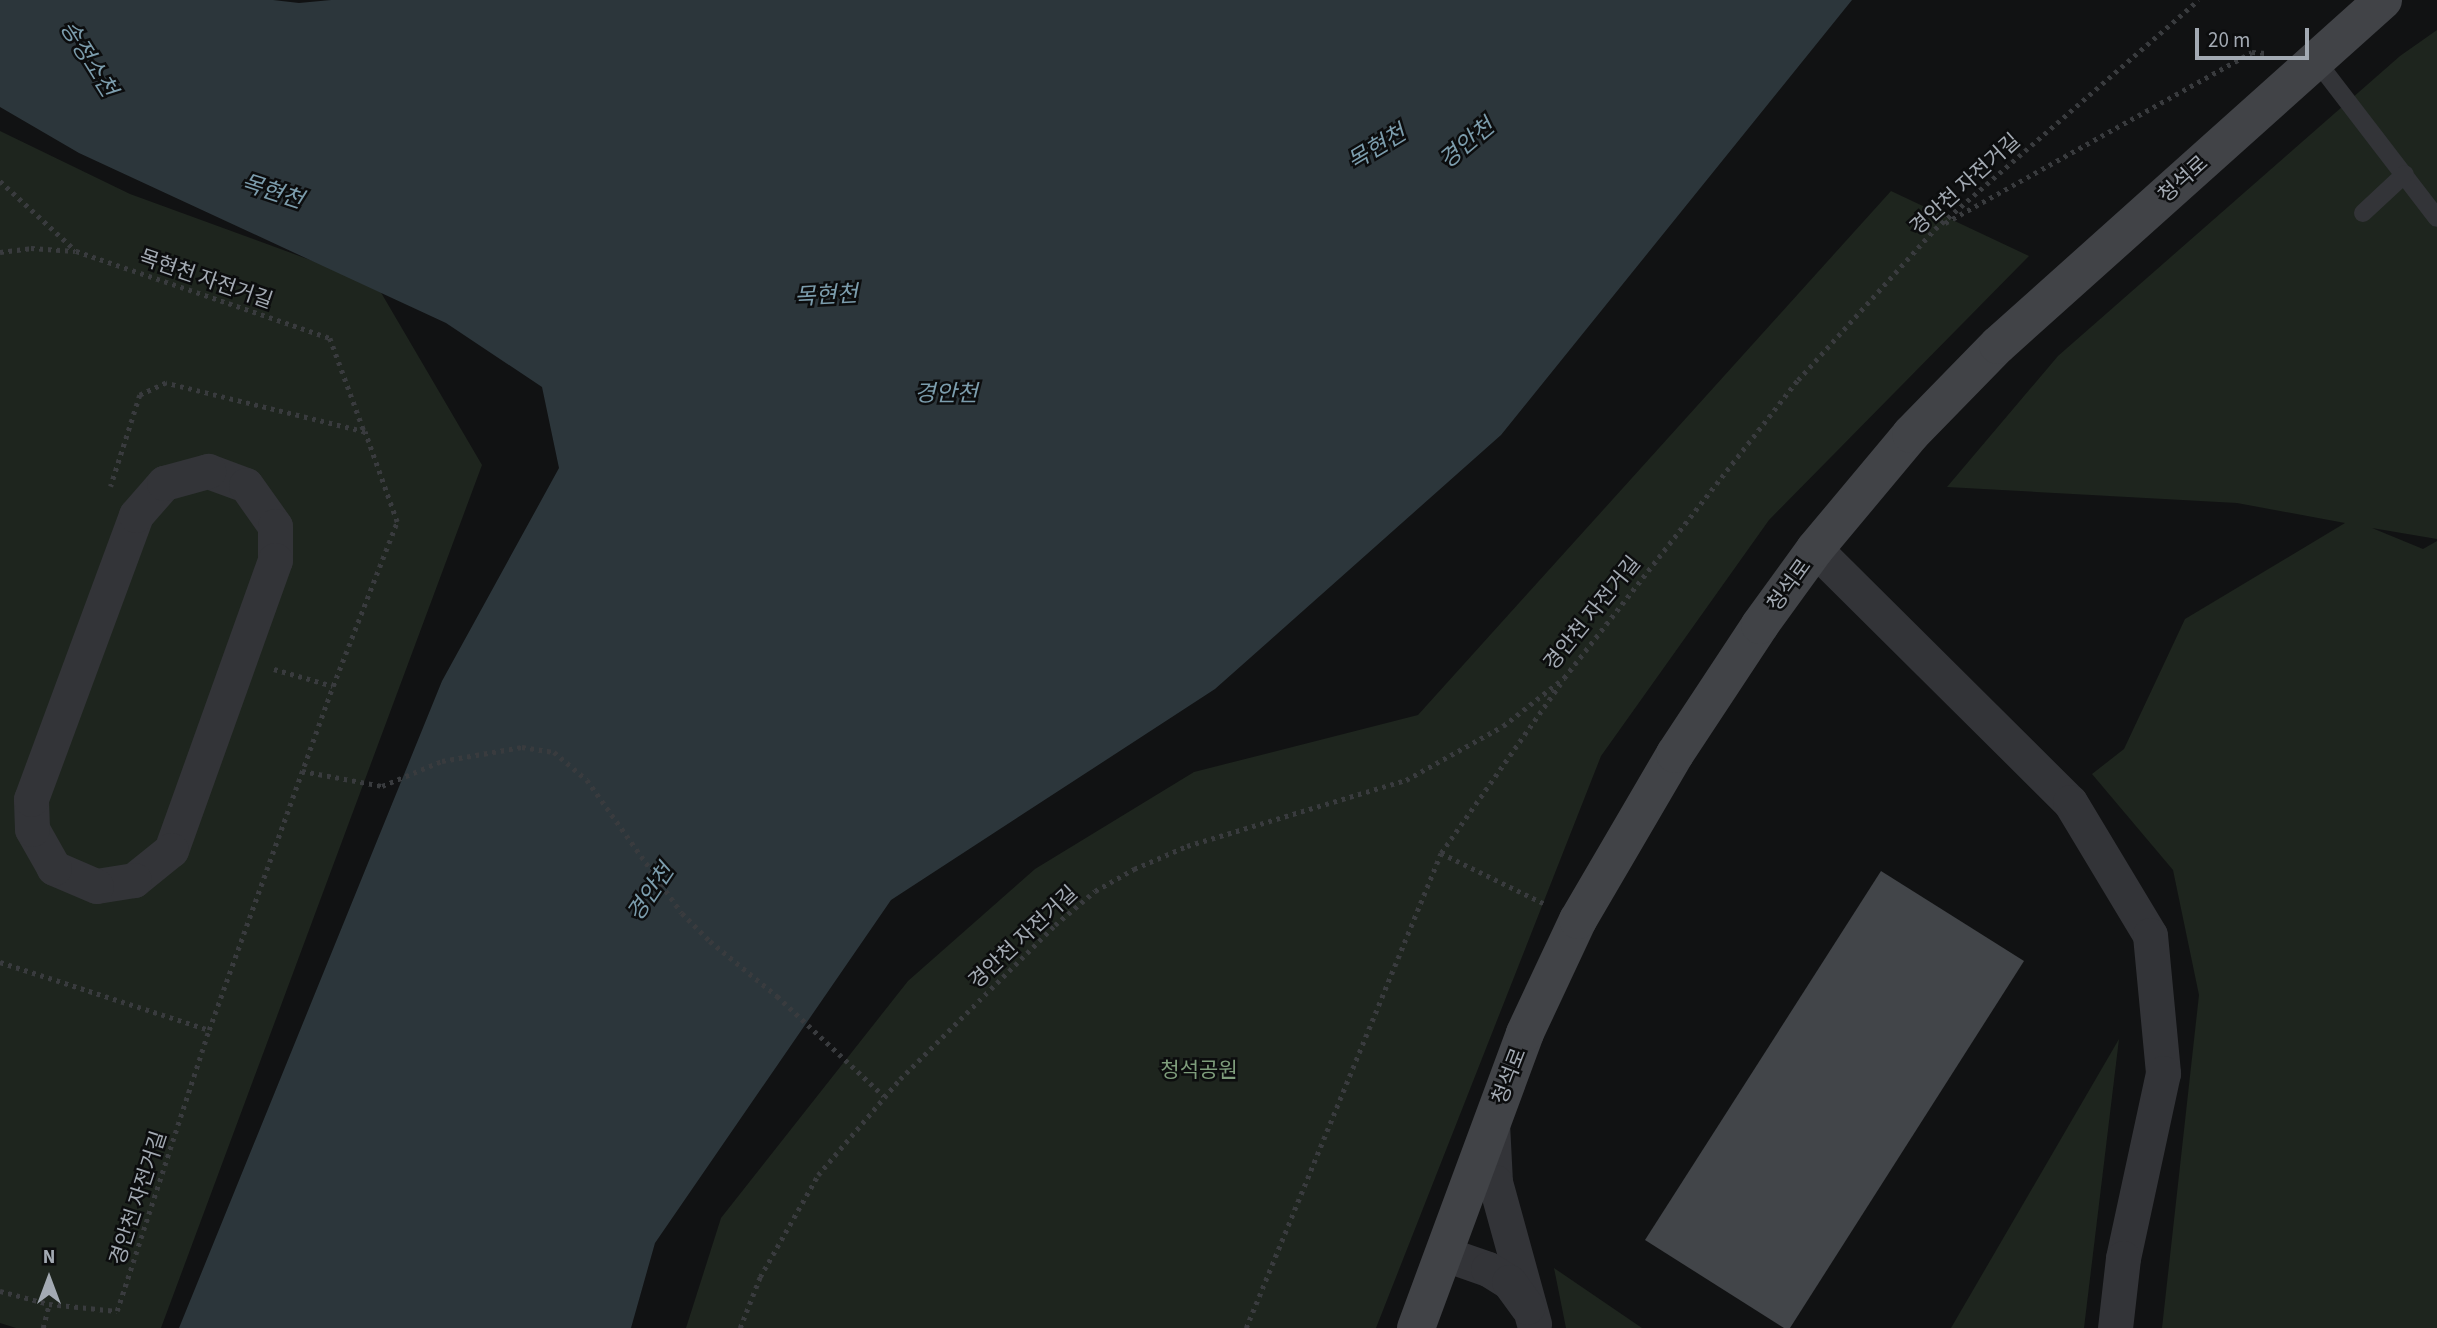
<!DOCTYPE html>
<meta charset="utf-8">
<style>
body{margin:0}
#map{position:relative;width:2437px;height:1328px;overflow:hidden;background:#111213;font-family:"Source Sans 3","Noto Sans KR",sans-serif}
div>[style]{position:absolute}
.green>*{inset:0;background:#1e251e}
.water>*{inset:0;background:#2c363b}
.building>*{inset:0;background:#424549}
.path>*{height:4.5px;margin-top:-2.25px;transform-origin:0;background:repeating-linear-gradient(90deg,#393b3e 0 3.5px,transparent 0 8.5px)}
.lane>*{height:18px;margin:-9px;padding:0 9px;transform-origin:9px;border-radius:9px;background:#333438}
.street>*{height:35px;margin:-17.5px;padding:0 17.5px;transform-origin:17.5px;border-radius:17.5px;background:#333438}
.secondary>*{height:38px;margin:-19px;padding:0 19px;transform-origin:19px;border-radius:19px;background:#414347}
span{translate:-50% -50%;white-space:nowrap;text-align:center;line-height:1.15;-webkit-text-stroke:5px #0c0d0e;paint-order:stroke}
.street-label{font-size:21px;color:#a3aab3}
.park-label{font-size:21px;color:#7e9d7b}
.water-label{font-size:23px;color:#7c9dad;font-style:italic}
.north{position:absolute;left:14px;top:1244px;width:70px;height:70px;-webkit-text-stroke:5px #0c0d0e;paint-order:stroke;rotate:0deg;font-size:19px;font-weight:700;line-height:28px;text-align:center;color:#a3aab3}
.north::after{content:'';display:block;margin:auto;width:24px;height:32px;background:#a3aab3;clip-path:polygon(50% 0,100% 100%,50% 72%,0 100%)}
.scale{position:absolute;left:2195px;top:28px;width:114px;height:32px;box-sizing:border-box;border:4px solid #a3aab3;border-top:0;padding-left:9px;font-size:21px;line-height:24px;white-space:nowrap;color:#a3aab3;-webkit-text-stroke:5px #0c0d0e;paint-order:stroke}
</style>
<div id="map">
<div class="green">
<i style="clip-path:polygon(2437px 30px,2437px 539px,2372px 528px,2423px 549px,2437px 541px,2437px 1328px,2162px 1328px,2199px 995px,2173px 870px,2092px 774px,2124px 749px,2185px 619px,2345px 523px,2237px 503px,1947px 487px,2058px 356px,2400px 56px)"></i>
<i style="clip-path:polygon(0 131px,130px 194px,376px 284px,482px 465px,161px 1328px,16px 1328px,0 1323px)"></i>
<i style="clip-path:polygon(1891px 191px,2029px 256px,1769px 520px,1601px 756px,1376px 1328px,686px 1328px,721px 1218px,908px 981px,1035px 869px,1194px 772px,1418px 715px)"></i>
<i style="clip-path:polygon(2119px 1039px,2084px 1328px,1951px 1328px)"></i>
<i style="clip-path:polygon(1554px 1268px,1642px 1328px,1566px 1328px)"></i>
</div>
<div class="water">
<i style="clip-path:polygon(0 0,273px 0,299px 3px,331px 0,1852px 0,1501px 435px,1215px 689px,891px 900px,655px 1243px,631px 1328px,179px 1328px,442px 681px,559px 468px,542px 387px,446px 323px,79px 153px,0 107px)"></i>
</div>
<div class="building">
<i style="clip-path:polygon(1881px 871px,2024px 961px,1790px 1328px,1784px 1328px,1645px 1240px)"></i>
</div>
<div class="path">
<i style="left:0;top:181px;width:103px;rotate:42.6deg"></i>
<i style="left:76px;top:251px;width:268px;rotate:18.9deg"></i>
<i style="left:330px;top:338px;width:99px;rotate:69.9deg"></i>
<i style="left:1945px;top:223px;width:351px;rotate:-29.1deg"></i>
<i style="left:2252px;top:52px;width:14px;rotate:4deg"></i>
<i style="left:0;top:252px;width:31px;rotate:-7deg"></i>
<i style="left:31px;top:248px;width:44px;rotate:3.9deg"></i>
<i style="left:274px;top:669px;width:61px;rotate:16.1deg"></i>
<i style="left:302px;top:771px;width:81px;rotate:10.6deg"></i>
<i style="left:382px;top:786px;width:65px;rotate:-22.6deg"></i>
<i style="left:442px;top:761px;width:81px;rotate:-9.9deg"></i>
<i style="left:522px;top:747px;width:32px;rotate:9deg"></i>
<i style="left:554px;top:752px;width:43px;rotate:40.3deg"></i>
<i style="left:587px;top:780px;width:163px;rotate:54.5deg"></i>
<i style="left:682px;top:913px;width:40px;rotate:45deg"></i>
<i style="left:710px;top:941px;width:87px;rotate:39.4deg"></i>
<i style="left:777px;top:996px;width:146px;rotate:43.1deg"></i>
<i style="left:1441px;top:853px;width:114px;rotate:26.1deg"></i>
<i style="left:0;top:962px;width:220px;rotate:18deg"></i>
<i style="left:0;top:1291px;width:51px;rotate:14.9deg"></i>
<i style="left:49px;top:1304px;width:68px;rotate:5.9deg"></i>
<i style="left:117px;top:1311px;width:296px;rotate:-71.9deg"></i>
<i style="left:209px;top:1030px;width:366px;rotate:-70.2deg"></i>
<i style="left:333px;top:686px;width:176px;rotate:-68.7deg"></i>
<i style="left:397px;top:522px;width:96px;rotate:-109.6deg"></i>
<i style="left:365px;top:432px;width:205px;rotate:-166.2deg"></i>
<i style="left:166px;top:383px;width:29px;rotate:155deg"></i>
<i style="left:140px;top:395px;width:96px;rotate:107.7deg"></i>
<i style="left:43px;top:1328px;width:25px;rotate:-76deg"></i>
<i style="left:740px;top:1328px;width:55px;rotate:-68.6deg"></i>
<i style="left:760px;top:1277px;width:117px;rotate:-60.4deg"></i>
<i style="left:818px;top:1175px;width:126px;rotate:-49.5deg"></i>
<i style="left:900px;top:1079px;width:218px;rotate:-44.8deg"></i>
<i style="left:1055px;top:925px;width:52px;rotate:-40.4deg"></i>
<i style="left:1095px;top:891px;width:45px;rotate:-29.4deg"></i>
<i style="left:1134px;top:869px;width:58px;rotate:-23.5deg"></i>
<i style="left:1187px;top:846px;width:229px;rotate:-16.8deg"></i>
<i style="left:1406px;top:780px;width:111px;rotate:-29.1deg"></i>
<i style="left:1503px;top:726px;width:78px;rotate:-38.2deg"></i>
<i style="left:1564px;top:678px;width:379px;rotate:-51.9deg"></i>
<i style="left:1798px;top:380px;width:204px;rotate:-47.8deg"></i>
<i style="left:1935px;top:229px;width:349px;rotate:-41deg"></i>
<i style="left:1246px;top:1328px;width:513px;rotate:-67.68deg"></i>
<i style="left:1441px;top:853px;width:207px;rotate:-54.8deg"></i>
</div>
<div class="lane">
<i style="left:2315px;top:59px;width:200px;rotate:52.5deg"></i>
<i style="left:2363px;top:213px;width:57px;rotate:-42.9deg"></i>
</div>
<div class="street">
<i style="left:208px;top:471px;width:40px;rotate:20.2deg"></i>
<i style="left:246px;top:485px;width:50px;rotate:54.7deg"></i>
<i style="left:275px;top:526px;width:34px;rotate:90deg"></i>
<i style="left:275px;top:560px;width:308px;rotate:109.7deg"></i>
<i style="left:171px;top:850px;width:48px;rotate:141deg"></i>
<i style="left:134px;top:880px;width:38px;rotate:171deg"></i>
<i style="left:96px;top:886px;width:46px;rotate:-156.8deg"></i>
<i style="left:54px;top:868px;width:45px;rotate:-119.4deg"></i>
<i style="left:32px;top:829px;width:30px;rotate:-92deg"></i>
<i style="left:31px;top:799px;width:303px;rotate:-69.7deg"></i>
<i style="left:136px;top:515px;width:43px;rotate:-48.8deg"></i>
<i style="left:164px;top:483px;width:46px;rotate:-15.3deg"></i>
<i style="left:1815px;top:549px;width:359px;rotate:44.8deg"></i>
<i style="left:2070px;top:802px;width:155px;rotate:59deg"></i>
<i style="left:2150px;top:935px;width:139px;rotate:84.6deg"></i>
<i style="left:2163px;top:1073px;width:189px;rotate:102.2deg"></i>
<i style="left:2123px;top:1258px;width:70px;rotate:96.5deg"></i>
<i style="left:1492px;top:1123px;width:59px;rotate:87.1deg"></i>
<i style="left:1495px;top:1182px;width:147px;rotate:74.6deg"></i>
<i style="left:1445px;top:1254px;width:46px;rotate:19.2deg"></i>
<i style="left:1488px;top:1269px;width:25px;rotate:32deg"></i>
<i style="left:1509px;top:1282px;width:31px;rotate:54deg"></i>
</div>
<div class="secondary">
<i style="left:1416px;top:1328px;width:314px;rotate:-69.7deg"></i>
<i style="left:1525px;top:1033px;width:125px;rotate:-64.9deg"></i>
<i style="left:1578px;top:920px;width:192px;rotate:-59.7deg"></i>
<i style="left:1675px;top:754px;width:154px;rotate:-56.6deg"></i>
<i style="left:1760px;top:625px;width:94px;rotate:-54.1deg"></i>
<i style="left:1815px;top:549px;width:150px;rotate:-50.1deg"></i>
<i style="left:1911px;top:434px;width:124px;rotate:-45.7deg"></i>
<i style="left:1998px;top:345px;width:517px;rotate:-41.86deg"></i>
</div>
<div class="street-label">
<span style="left:2183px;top:179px;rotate:-42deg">청석로</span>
<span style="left:1965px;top:184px;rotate:-42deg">경안천 자전거길</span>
<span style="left:206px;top:279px;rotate:19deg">목현천 자전거길</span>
<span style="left:1789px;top:585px;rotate:-54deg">청석로</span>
<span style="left:1592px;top:613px;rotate:-51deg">경안천 자전거길</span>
<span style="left:1023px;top:937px;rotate:-43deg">경안천 자전거길</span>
<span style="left:1509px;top:1076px;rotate:-69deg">청석로</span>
<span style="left:138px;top:1198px;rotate:-72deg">경안천 자전거길</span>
</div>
<div class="park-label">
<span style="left:1199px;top:1070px">청석공원</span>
</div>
<div class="water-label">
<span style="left:88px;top:59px;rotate:58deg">송정소천</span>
<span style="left:1467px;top:144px;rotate:-40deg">경안천</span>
<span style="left:1377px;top:148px;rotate:-31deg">목현천</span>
<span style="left:272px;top:192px;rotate:18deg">목현천</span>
<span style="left:826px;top:296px;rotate:-3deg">목현천</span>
<span style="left:946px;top:394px">경안천</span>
<span style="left:651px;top:893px;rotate:-56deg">경안천</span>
</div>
<div class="north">N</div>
<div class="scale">20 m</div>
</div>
